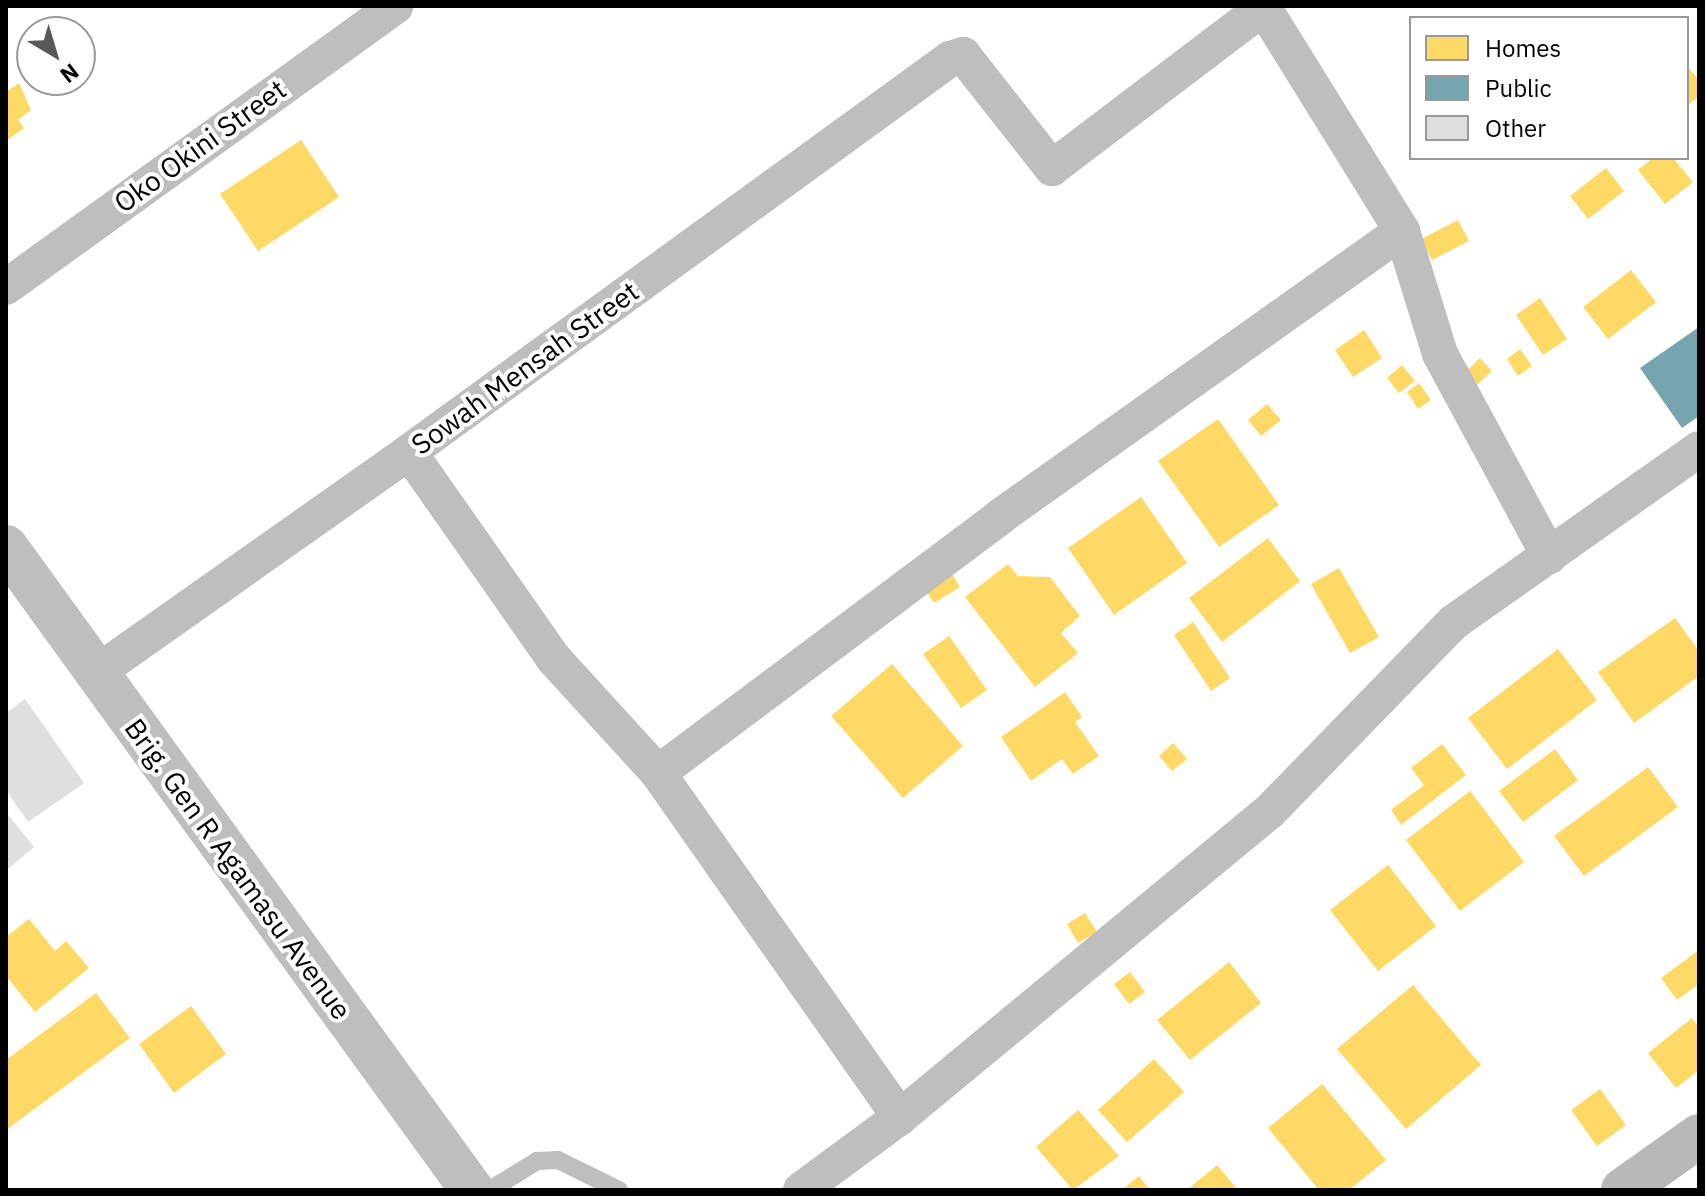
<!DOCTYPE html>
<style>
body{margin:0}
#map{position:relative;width:1705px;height:1196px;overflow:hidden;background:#fff;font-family:"IBM Plex Sans",sans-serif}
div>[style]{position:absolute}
.homes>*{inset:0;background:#ffd966}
.public>*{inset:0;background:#76a5af}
.building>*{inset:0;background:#dfdfdf}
.service>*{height:18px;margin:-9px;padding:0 9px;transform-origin:9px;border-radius:9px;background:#bebebe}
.minor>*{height:36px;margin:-18px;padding:0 18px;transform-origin:18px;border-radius:18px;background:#bebebe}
.tertiary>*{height:44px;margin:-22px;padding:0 22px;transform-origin:22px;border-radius:22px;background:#bebebe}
.secondary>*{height:44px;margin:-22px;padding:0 22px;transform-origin:22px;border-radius:22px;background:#b8b8b8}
span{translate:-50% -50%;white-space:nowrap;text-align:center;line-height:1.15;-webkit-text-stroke:8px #fff;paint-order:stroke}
.street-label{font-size:28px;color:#000}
.frame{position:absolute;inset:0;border:8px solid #000;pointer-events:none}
.legend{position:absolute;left:1409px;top:16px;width:280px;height:144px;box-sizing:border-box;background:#fff;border:2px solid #999;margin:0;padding:10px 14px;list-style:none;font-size:24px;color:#000}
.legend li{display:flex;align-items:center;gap:16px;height:40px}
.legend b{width:40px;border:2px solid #999}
.north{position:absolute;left:16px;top:16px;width:80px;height:80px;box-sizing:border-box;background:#fff;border:2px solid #999;border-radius:50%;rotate:142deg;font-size:22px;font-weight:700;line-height:32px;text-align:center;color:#000}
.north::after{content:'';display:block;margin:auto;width:28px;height:36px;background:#595959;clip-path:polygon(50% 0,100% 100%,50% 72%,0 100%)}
</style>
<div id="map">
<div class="homes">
<i style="clip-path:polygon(1687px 66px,1699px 80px,1699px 96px,1687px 106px)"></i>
<i style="clip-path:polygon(19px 83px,31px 110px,18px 120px,24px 128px,6px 141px,6px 92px)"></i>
<i style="clip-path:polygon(301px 140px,339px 197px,258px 251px,220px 194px)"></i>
<i style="clip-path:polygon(1653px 158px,1673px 158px,1693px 182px,1665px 204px,1638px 170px)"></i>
<i style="clip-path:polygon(1606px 168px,1624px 191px,1588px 219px,1570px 196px)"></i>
<i style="clip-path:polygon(1458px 220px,1469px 241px,1432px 260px,1421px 239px)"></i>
<i style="clip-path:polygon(1631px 270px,1656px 302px,1608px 339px,1583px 307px)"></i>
<i style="clip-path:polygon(1540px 298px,1567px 339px,1543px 355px,1516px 315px)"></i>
<i style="clip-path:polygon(1364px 330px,1382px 358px,1353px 377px,1335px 350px)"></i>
<i style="clip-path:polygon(1520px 349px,1532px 366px,1518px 376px,1507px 359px)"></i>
<i style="clip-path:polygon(1480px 358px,1492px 371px,1473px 389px,1461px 376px)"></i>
<i style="clip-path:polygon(1402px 365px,1415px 381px,1399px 393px,1387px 378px)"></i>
<i style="clip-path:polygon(1419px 383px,1431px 400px,1418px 409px,1407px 392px)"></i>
<i style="clip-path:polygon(1267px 404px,1281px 420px,1261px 436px,1248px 420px)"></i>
<i style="clip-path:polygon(1218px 419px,1279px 505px,1219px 547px,1158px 461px)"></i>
<i style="clip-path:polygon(1141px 497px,1187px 563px,1114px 615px,1068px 548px)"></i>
<i style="clip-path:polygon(1268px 538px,1300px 581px,1222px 642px,1189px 598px)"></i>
<i style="clip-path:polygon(1008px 564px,1018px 576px,1050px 577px,1080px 616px,1061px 633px,1078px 653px,1035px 687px,965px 597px)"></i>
<i style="clip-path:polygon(1339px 568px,1379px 637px,1350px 653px,1311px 584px)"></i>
<i style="clip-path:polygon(949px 569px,960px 587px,934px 603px,923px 586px)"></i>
<i style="clip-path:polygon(1675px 618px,1699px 651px,1699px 676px,1634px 723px,1598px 672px)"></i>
<i style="clip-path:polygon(1193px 622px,1230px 678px,1211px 691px,1174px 635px)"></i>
<i style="clip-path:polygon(949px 636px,987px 690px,961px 708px,923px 654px)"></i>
<i style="clip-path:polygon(1558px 649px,1597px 700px,1507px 769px,1468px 718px)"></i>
<i style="clip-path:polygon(892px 664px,963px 746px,903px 798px,831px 716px)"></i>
<i style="clip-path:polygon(1065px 692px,1082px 717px,1075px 722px,1099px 756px,1073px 774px,1062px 759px,1031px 781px,1001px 737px)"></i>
<i style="clip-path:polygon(1173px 743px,1187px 759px,1172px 771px,1159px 756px)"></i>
<i style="clip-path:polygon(1442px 744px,1466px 775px,1401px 825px,1391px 810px,1424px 785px,1411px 768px)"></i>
<i style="clip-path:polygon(1555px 749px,1578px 780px,1523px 822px,1499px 791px)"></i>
<i style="clip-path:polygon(1648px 767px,1678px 807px,1584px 876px,1554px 836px)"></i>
<i style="clip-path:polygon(1470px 791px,1524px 862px,1460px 911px,1406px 840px)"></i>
<i style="clip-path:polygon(1388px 865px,1436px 926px,1378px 971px,1330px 910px)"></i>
<i style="clip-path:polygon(1085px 913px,1097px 932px,1078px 943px,1067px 924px)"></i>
<i style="clip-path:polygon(29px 919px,55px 951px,66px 941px,89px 968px,35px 1012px,6px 976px,6px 937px)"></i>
<i style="clip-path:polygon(1699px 950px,1699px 984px,1677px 1000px,1661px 978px)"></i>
<i style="clip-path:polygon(1229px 962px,1261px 1003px,1190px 1060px,1157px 1020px)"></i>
<i style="clip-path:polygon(1130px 972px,1145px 992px,1129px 1004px,1114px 984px)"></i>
<i style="clip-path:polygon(1413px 985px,1481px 1065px,1406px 1129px,1337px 1049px)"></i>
<i style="clip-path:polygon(96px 993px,130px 1038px,6px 1130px,6px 1060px)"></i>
<i style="clip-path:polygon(191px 1006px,226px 1054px,174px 1093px,139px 1044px)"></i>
<i style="clip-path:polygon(1692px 1018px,1699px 1027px,1699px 1070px,1676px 1088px,1648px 1053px)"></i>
<i style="clip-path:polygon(1154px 1059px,1184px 1092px,1127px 1142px,1098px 1110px)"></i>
<i style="clip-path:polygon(1322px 1084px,1386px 1160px,1349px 1190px,1319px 1190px,1268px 1128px)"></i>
<i style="clip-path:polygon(1600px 1089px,1626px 1125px,1597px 1146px,1571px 1110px)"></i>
<i style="clip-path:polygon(1078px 1110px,1119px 1156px,1073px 1190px,1036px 1147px)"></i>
<i style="clip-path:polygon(1217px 1165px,1238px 1190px,1187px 1190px)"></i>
<i style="clip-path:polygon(1139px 1176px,1150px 1190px,1122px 1190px)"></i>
</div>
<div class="public">
<i style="clip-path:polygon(1699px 327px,1699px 416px,1682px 428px,1640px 368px)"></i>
</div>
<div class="building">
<i style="clip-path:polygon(25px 699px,84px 783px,28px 822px,6px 790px,6px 713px)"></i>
<i style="clip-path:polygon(6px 812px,34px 847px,9px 868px,6px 864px)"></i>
</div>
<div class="service">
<i style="left:490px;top:1190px;width:55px;rotate:-31.7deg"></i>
<i style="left:537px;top:1161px;width:21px;rotate:-3deg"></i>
<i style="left:558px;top:1160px;width:68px;rotate:26.2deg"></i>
</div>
<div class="minor">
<i style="left:6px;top:287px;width:480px;rotate:-35.8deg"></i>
<i style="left:409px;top:452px;width:253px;rotate:55deg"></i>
<i style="left:554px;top:659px;width:154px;rotate:47.6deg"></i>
<i style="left:658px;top:773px;width:421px;rotate:54.9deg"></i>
<i style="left:96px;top:673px;width:383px;rotate:-35.2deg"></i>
<i style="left:409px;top:452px;width:669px;rotate:-36deg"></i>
<i style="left:950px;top:59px;width:14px;rotate:-17deg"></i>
<i style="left:963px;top:55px;width:144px;rotate:51.8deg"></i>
<i style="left:1052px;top:168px;width:260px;rotate:-37.2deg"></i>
<i style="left:1259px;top:11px;width:13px;rotate:32deg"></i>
<i style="left:1270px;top:18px;width:251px;rotate:58.2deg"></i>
<i style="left:1402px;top:231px;width:129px;rotate:72.8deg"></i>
<i style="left:1440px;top:354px;width:230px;rotate:61.6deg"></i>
<i style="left:658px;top:773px;width:429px;rotate:-36.8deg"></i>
<i style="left:1001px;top:516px;width:492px;rotate:-35.4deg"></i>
<i style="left:801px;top:1190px;width:123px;rotate:-36.4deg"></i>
<i style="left:900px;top:1117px;width:479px;rotate:-39.6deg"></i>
<i style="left:1269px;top:812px;width:265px;rotate:-45.8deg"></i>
<i style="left:1454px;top:622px;width:300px;rotate:-35.2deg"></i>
</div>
<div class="tertiary">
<i style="left:6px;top:547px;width:794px;rotate:54.07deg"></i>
</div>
<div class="secondary">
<i style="left:1623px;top:1190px;width:93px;rotate:-35.4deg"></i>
</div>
<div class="street-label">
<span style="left:200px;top:146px;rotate:-36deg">Oko Okini Street</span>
<span style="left:525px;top:368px;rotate:-36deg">Sowah Mensah Street</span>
<span style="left:238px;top:869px;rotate:54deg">Brig. Gen R Agamasu Avenue</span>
</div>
<div class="frame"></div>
<ul class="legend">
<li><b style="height:22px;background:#ffd966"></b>Homes</li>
<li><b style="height:22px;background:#76a5af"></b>Public</li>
<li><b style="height:22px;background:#dfdfdf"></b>Other</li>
</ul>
<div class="north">N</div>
</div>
